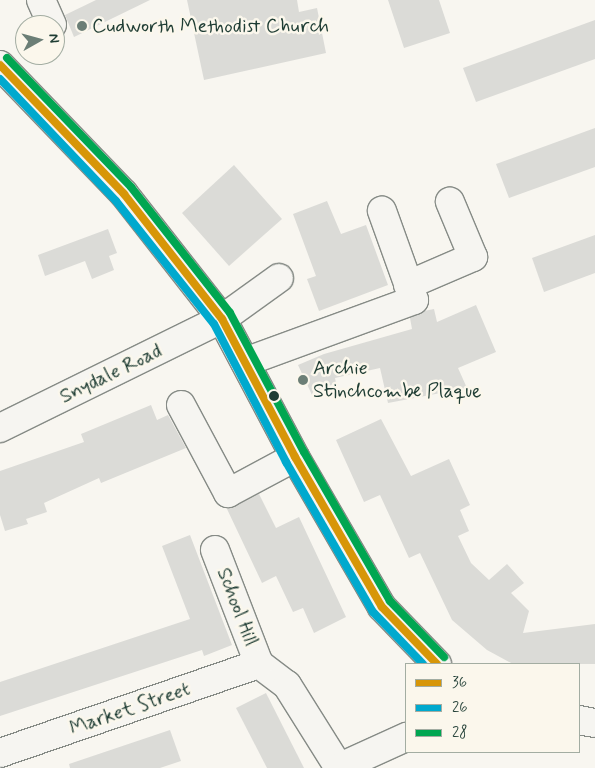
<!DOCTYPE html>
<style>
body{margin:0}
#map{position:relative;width:595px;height:768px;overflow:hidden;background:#f8f6f0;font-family:Mynerve,sans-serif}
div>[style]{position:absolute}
.building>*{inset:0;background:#dbdbd7}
.roads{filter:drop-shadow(1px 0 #868b86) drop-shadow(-1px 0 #868b86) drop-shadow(0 1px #868b86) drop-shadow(0 -1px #868b86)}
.minor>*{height:28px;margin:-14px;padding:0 14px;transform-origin:14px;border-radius:14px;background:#f6f5f1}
.bus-1>*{height:8px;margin:-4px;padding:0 4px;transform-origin:4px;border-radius:4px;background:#d79608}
.bus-2>*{height:8px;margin:-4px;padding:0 4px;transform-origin:4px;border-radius:4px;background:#00a9ce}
.bus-3>*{height:8px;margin:-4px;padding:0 4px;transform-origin:4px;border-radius:4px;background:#00a651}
.dots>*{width:14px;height:14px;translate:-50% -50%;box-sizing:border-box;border:2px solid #fbf7ec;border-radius:50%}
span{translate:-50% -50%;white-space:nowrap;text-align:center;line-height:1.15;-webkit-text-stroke:5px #fbf7ec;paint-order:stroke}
.poi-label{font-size:20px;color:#1f3d34}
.left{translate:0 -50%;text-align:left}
.street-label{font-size:20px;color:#1f3d34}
.legend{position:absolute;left:405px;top:663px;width:175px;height:90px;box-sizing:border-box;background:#fbf7ec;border:1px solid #a3ada2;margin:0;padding:6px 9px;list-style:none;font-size:15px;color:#1f3d34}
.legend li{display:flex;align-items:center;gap:10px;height:25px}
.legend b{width:25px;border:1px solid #a3ada2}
.north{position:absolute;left:15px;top:15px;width:50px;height:50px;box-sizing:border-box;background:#fbf7ec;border:1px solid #a3ada2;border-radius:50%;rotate:83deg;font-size:14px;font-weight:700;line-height:20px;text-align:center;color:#1f3d34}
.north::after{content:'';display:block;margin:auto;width:18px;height:22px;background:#6b7e76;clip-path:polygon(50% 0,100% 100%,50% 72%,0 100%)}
</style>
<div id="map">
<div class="building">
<i style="clip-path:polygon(96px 0,150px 0,74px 37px,65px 15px)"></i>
<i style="clip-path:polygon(187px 0,297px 0,299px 12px,317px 8px,326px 53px,204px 80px)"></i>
<i style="clip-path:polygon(388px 0,439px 0,450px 33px,404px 48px)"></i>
<i style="clip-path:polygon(595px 20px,595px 59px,476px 102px,463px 68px)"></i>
<i style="clip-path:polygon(595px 128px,595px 167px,509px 198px,496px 164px)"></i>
<i style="clip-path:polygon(234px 165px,282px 219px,229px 266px,182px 213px)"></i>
<i style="clip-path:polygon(327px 201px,341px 234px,366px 225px,388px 285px,319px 311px,307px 279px,316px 276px,293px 214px)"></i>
<i style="clip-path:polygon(108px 229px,117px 253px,109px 256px,114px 270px,92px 279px,85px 261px,45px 276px,38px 255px)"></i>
<i style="clip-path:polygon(595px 235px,595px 273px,544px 292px,532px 258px)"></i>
<i style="clip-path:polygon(476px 305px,496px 352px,458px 368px,467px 388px,388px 403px,380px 368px,335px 378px,336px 383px,312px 395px,298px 365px,324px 354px,412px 329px,410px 318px,424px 311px,434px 309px,437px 322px)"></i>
<i style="clip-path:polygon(151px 405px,157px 420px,168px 415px,186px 448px,101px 483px,99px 478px,44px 503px,47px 512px,26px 519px,28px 524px,5px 531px,0 515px,0 471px,84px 442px,81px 434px)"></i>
<i style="clip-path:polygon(381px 419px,411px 476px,449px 459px,470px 505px,460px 510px,469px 531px,458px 536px,471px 563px,489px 580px,507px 564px,524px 583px,511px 593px,529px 611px,523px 633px,595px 624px,595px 664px,513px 664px,487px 650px,452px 620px,420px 553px,409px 558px,380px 495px,364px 502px,336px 440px)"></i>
<i style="clip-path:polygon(259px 494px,276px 528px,299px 517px,346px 617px,314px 633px,303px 608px,293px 612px,276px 576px,262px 583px,227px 509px)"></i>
<i style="clip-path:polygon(190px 535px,232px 645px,204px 656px,202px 650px,0 716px,0 682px,190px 619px,162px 546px)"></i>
<i style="clip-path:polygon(266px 693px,304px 768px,267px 768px,236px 708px)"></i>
<i style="clip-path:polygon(170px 730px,181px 761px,160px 768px,70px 768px,69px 764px)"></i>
</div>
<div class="roads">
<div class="minor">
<i style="left:41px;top:0;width:27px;rotate:66deg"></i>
<i style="left:0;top:65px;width:179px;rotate:46.1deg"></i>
<i style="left:124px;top:194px;width:159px;rotate:51.9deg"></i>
<i style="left:222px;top:319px;width:156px;rotate:62.1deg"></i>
<i style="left:295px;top:457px;width:173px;rotate:59.9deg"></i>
<i style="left:382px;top:607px;width:79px;rotate:46deg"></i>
<i style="left:408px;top:285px;width:71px;rotate:-23.3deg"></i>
<i style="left:473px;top:257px;width:60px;rotate:-112.7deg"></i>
<i style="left:245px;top:362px;width:180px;rotate:-20.1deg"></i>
<i style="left:414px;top:300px;width:95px;rotate:-109.8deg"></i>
<i style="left:181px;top:405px;width:100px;rotate:61.9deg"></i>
<i style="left:228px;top:493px;width:76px;rotate:-28.2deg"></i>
<i style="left:0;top:428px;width:247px;rotate:-26.2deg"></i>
<i style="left:222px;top:319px;width:70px;rotate:-35.7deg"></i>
<i style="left:215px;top:550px;width:122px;rotate:68.9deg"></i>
<i style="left:259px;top:664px;width:35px;rotate:37deg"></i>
<i style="left:287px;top:685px;width:98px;rotate:57.9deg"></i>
<i style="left:579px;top:720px;width:16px;rotate:11deg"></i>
<i style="left:0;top:753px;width:274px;rotate:-19deg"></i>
<i style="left:338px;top:768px;width:75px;rotate:-24.5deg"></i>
</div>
</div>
<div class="bus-1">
<i style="left:0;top:65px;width:179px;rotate:46.1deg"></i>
<i style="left:124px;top:194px;width:159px;rotate:51.9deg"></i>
<i style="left:222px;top:319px;width:156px;rotate:62.1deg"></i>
<i style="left:295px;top:457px;width:173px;rotate:59.9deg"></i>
<i style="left:382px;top:607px;width:79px;rotate:46deg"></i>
</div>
<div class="bus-2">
<i style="left:0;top:79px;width:168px;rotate:46.4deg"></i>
<i style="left:116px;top:201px;width:157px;rotate:51.5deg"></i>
<i style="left:214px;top:324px;width:156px;rotate:62.4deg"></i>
<i style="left:286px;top:462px;width:173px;rotate:59.9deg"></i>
<i style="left:373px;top:612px;width:72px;rotate:46.1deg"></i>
</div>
<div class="bus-3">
<i style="left:7px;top:58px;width:179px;rotate:46.1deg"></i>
<i style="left:131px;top:187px;width:160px;rotate:51.8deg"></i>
<i style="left:230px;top:313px;width:157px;rotate:62deg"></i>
<i style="left:304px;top:452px;width:172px;rotate:60deg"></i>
<i style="left:390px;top:601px;width:78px;rotate:46deg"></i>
</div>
<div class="dots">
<i style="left:82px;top:26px;background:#6b7e76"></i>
<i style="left:303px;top:380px;background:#6b7e76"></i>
<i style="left:274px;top:396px;background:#1f3d34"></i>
</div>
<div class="poi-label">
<span class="left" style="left:92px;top:26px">Cudworth Methodist Church</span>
<span class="left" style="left:313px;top:380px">Archie<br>Stinchcombe Plaque</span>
</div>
<div class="street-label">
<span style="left:111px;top:374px;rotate:-26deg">Snydale Road</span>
<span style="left:237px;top:607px;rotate:69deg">School Hill</span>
<span style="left:130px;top:709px;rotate:-19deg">Market Street</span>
</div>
<ul class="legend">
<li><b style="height:6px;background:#d79608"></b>36</li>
<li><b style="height:6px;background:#00a9ce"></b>26</li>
<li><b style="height:6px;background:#00a651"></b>28</li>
</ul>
<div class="north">N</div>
</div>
